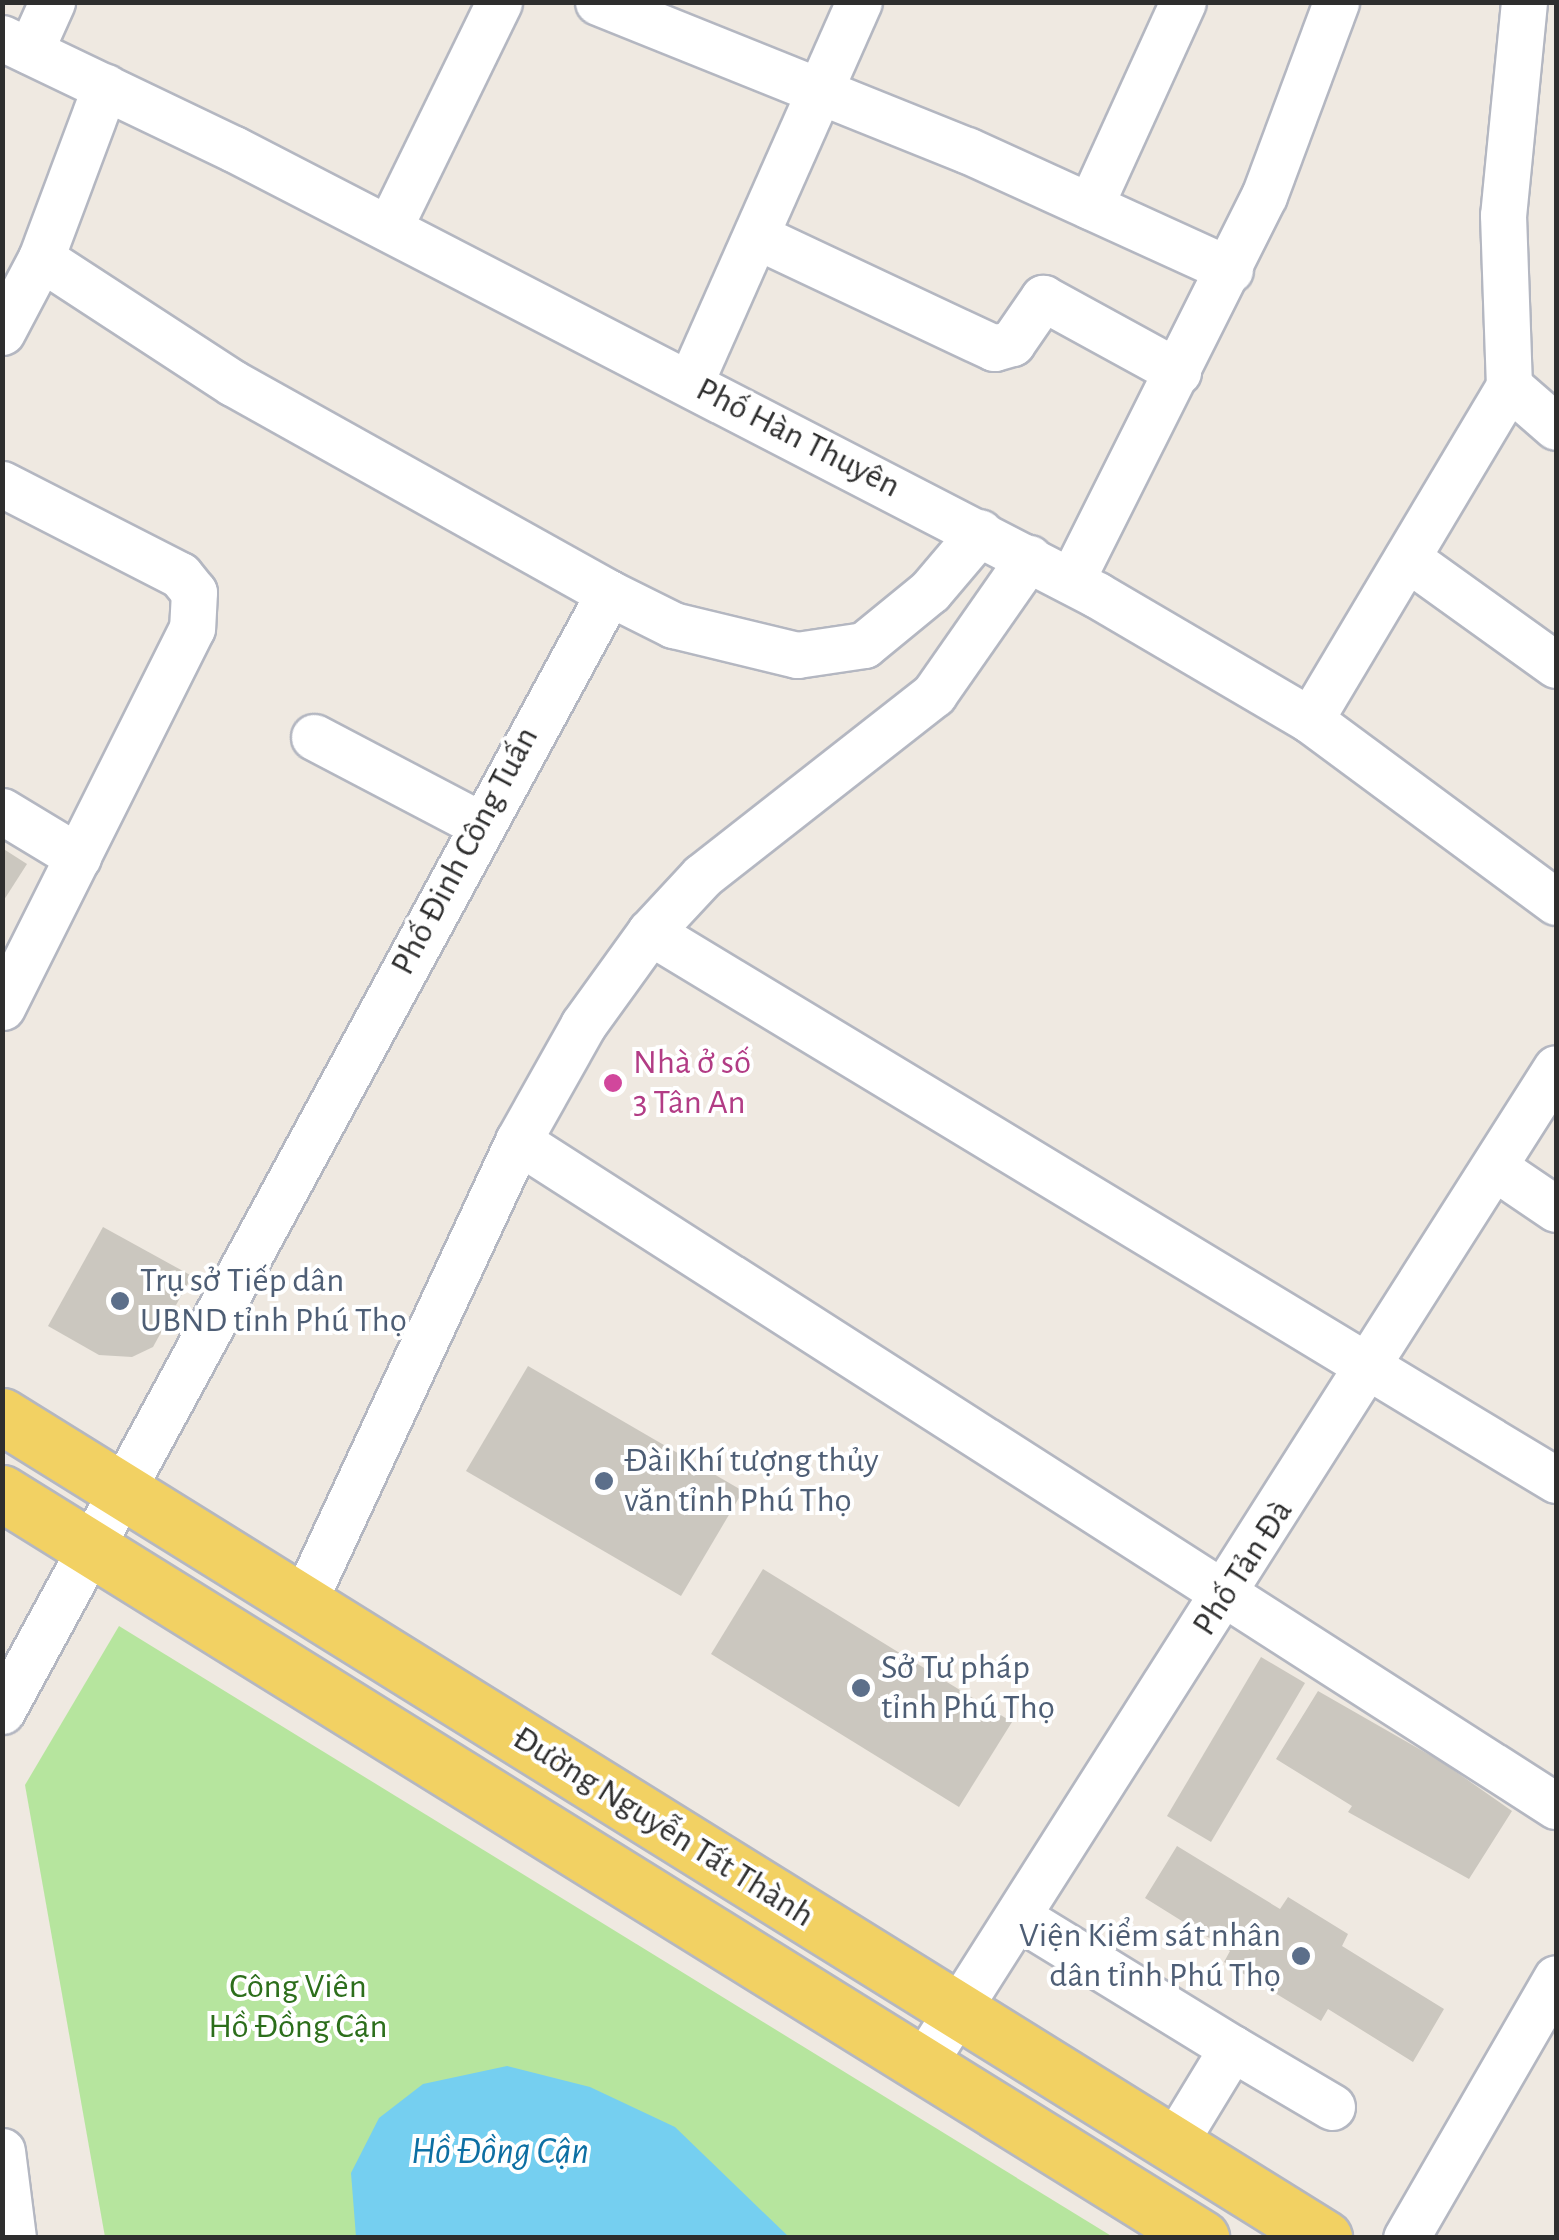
<!DOCTYPE html>
<meta charset="utf-8">
<style>
body{margin:0}
#map{position:relative;width:1559px;height:2240px;overflow:hidden;background:#efe9e1;font-family:"Alegreya Sans",sans-serif}
div>[style]{position:absolute}
.green>*{inset:0;background:#b6e59e}
.water>*{inset:0;background:#75cff0}
.building>*{inset:0;background:#cbc7bf}
.roads{filter:drop-shadow(2px 0 #b4b7c1) drop-shadow(-2px 0 #b4b7c1) drop-shadow(0 2px #b4b7c1) drop-shadow(0 -2px #b4b7c1)}
.minor>*{height:45px;margin:-22.5px;padding:0 22.5px;transform-origin:22.5px;border-radius:22.5px;background:#fff}
.major>*{height:55px;margin:-27.5px;padding:0 27.5px;transform-origin:27.5px;border-radius:27.5px;background:#f2d163}
.dots>*{width:28px;height:28px;translate:-50% -50%;box-sizing:border-box;border:5px solid #fff;border-radius:50%}
span{translate:-50% -50%;white-space:nowrap;text-align:center;line-height:1.15;-webkit-text-stroke:8px #fff;paint-order:stroke}
.street-label{font-size:35px;color:#2e2e2e}
.hotel-label{font-size:35px;color:#b23c85}
.left{translate:0 -50%;text-align:left}
.service-label{font-size:35px;color:#4e5e75}
.right{translate:-100% -50%;text-align:right}
.park-label{font-size:35px;color:#2c6e1b}
.water-label{font-size:38px;color:#0d6fa3;font-style:italic}
.frame{position:absolute;inset:0;border:5px solid #2e2e2e;pointer-events:none}
</style>
<div id="map">
<div class="green">
<i style="clip-path:polygon(119px 1626px,1113px 2237px,105px 2237px,25px 1785px)"></i>
</div>
<div class="water">
<i style="clip-path:polygon(507px 2066px,590px 2087px,675px 2127px,789px 2237px,356px 2237px,351px 2173px,379px 2118px,423px 2084px)"></i>
</div>
<div class="building">
<i style="clip-path:polygon(2px 848px,27px 864px,2px 903px)"></i>
<i style="clip-path:polygon(103px 1227px,192px 1276px,153px 1347px,132px 1357px,99px 1355px,48px 1326px)"></i>
<i style="clip-path:polygon(528px 1366px,743px 1491px,681px 1596px,466px 1471px)"></i>
<i style="clip-path:polygon(763px 1569px,1012px 1722px,959px 1807px,711px 1654px)"></i>
<i style="clip-path:polygon(1261px 1657px,1305px 1683px,1211px 1842px,1167px 1816px)"></i>
<i style="clip-path:polygon(1318px 1691px,1442px 1762px,1512px 1811px,1469px 1879px,1348px 1812px,1352px 1806px,1276px 1759px)"></i>
<i style="clip-path:polygon(1177px 1846px,1280px 1909px,1288px 1897px,1348px 1934px,1342px 1946px,1444px 2009px,1413px 2062px,1328px 2009px,1321px 2021px,1224px 1962px,1230px 1951px,1145px 1898px)"></i>
</div>
<div class="roads">
<div class="minor">
<i style="left:598px;top:2px;width:398px;rotate:21.9deg"></i>
<i style="left:967px;top:150px;width:289px;rotate:24.5deg"></i>
<i style="left:1524px;top:2px;width:214px;rotate:95.6deg"></i>
<i style="left:1503px;top:215px;width:171px;rotate:88deg"></i>
<i style="left:1509px;top:386px;width:62px;rotate:41.1deg"></i>
<i style="left:2px;top:38px;width:257px;rotate:25.6deg"></i>
<i style="left:234px;top:149px;width:971px;rotate:27.33deg"></i>
<i style="left:1097px;top:595px;width:247px;rotate:30.4deg"></i>
<i style="left:1310px;top:720px;width:306px;rotate:36.5deg"></i>
<i style="left:30px;top:51px;width:54px;rotate:-65.8deg"></i>
<i style="left:1090px;top:206px;width:224px;rotate:-65.5deg"></i>
<i style="left:389px;top:228px;width:251px;rotate:-64deg"></i>
<i style="left:756px;top:236px;width:263px;rotate:25.2deg"></i>
<i style="left:994px;top:348px;width:19px;rotate:-16deg"></i>
<i style="left:1012px;top:343px;width:55px;rotate:-55.4deg"></i>
<i style="left:1043px;top:298px;width:154px;rotate:28.7deg"></i>
<i style="left:41px;top:258px;width:229px;rotate:33.1deg"></i>
<i style="left:233px;top:383px;width:431px;rotate:29.2deg"></i>
<i style="left:2px;top:332px;width:84px;rotate:-62.2deg"></i>
<i style="left:41px;top:258px;width:183px;rotate:-69.5deg"></i>
<i style="left:690px;top:383px;width:417px;rotate:-66.1deg"></i>
<i style="left:2px;top:484px;width:200px;rotate:27.1deg"></i>
<i style="left:180px;top:575px;width:22px;rotate:51deg"></i>
<i style="left:194px;top:592px;width:36px;rotate:93deg"></i>
<i style="left:192px;top:628px;width:424px;rotate:116.6deg"></i>
<i style="left:1407px;top:558px;width:183px;rotate:35.7deg"></i>
<i style="left:1071px;top:581px;width:431px;rotate:-63.4deg"></i>
<i style="left:1264px;top:196px;width:207px;rotate:-69.6deg"></i>
<i style="left:1310px;top:720px;width:389px;rotate:-59.2deg"></i>
<i style="left:314px;top:737px;width:187px;rotate:27.7deg"></i>
<i style="left:2px;top:811px;width:89px;rotate:31.2deg"></i>
<i style="left:650px;top:932px;width:1059px;rotate:31.17deg"></i>
<i style="left:518px;top:1141px;width:1233px;rotate:32.65deg"></i>
<i style="left:1494px;top:1167px;width:75px;rotate:34.1deg"></i>
<i style="left:303px;top:1603px;width:510px;rotate:-65.04deg"></i>
<i style="left:518px;top:1141px;width:133px;rotate:-60.7deg"></i>
<i style="left:583px;top:1025px;width:115px;rotate:-54.2deg"></i>
<i style="left:650px;top:932px;width:76px;rotate:-47.1deg"></i>
<i style="left:702px;top:876px;width:295px;rotate:-38.1deg"></i>
<i style="left:934px;top:694px;width:166px;rotate:-55.1deg"></i>
<i style="left:2px;top:1711px;width:1272px;rotate:-61.5deg"></i>
<i style="left:609px;top:593px;width:72px;rotate:26.6deg"></i>
<i style="left:673px;top:625px;width:128px;rotate:13.6deg"></i>
<i style="left:797px;top:655px;width:68px;rotate:-8.5deg"></i>
<i style="left:864px;top:645px;width:85px;rotate:-39.3deg"></i>
<i style="left:930px;top:591px;width:77px;rotate:-49.7deg"></i>
<i style="left:1020px;top:1918px;width:249px;rotate:31.5deg"></i>
<i style="left:1232px;top:2048px;width:114px;rotate:121.3deg"></i>
<i style="left:1232px;top:2048px;width:116px;rotate:30.5deg"></i>
<i style="left:923px;top:2064px;width:1180px;rotate:-57.56deg"></i>
<i style="left:2px;top:2151px;width:88px;rotate:82.8deg"></i>
<i style="left:1406px;top:2238px;width:300px;rotate:-60deg"></i>
</div>
<div class="major">
<i style="left:2px;top:1416px;width:1557px;rotate:31.87deg"></i>
<i style="left:2px;top:1493px;width:1412px;rotate:31.85deg"></i>
</div>
</div>
<div class="dots">
<i style="left:613px;top:1083px;background:#d1479c"></i>
<i style="left:120px;top:1301px;background:#5c6f8a"></i>
<i style="left:604px;top:1481px;background:#5c6f8a"></i>
<i style="left:861px;top:1688px;background:#5c6f8a"></i>
<i style="left:1301px;top:1956px;background:#5c6f8a"></i>
</div>
<div class="street-label">
<span style="left:798px;top:438px;rotate:27deg">Phố Hàn Thuyên</span>
<span style="left:465px;top:851px;rotate:-62deg">Phố Đinh Công Tuấn</span>
<span style="left:1243px;top:1568px;rotate:-57deg">Phố Tản Đà</span>
<span style="left:663px;top:1827px;rotate:32deg">Đường Nguyễn Tất Thành</span>
</div>
<div class="hotel-label">
<span class="left" style="left:633px;top:1083px">Nhà ở số<br>3 Tân An</span>
</div>
<div class="service-label">
<span class="left" style="left:140px;top:1301px">Trụ sở Tiếp dân<br>UBND tỉnh Phú Thọ</span>
<span class="left" style="left:624px;top:1481px">Đài Khí tượng thủy<br>văn tỉnh Phú Thọ</span>
<span class="left" style="left:881px;top:1688px">Sở Tư pháp<br>tỉnh Phú Thọ</span>
<span class="right" style="left:1281px;top:1956px">Viện Kiểm sát nhân<br>dân tỉnh Phú Thọ</span>
</div>
<div class="park-label">
<span style="left:298px;top:2007px">Công Viên<br>Hồ Đồng Cận</span>
</div>
<div class="water-label">
<span style="left:500px;top:2153px">Hồ Đồng Cận</span>
</div>
<div class="frame"></div>
</div>
